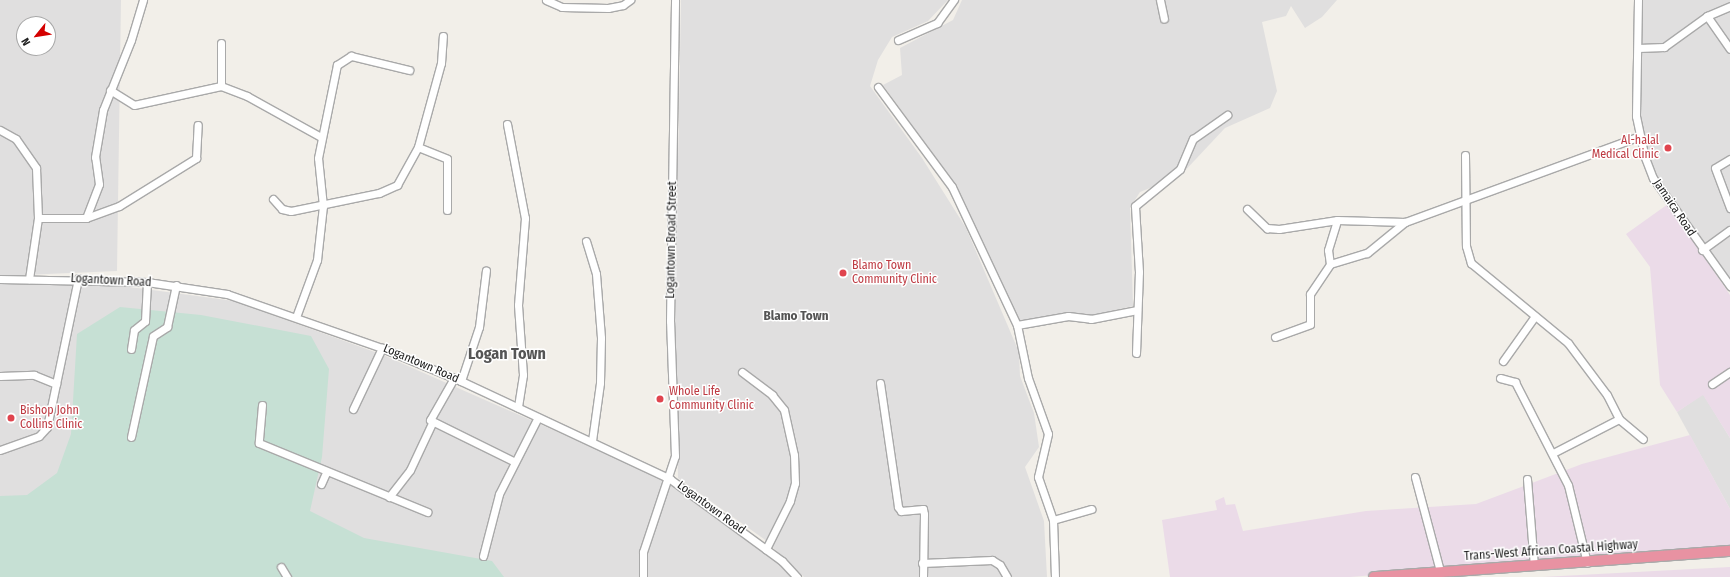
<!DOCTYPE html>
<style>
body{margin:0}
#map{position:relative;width:1730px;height:577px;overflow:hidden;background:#f2efe9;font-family:"Fira Sans Condensed",sans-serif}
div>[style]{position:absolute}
.residential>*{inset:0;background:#e0dfdf}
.industrial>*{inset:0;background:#ebdbe8}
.wetland>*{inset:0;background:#c6e0d4}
.roads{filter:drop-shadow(1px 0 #a9a9a9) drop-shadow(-1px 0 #a9a9a9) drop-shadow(0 1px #a9a9a9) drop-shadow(0 -1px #a9a9a9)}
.minor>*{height:7px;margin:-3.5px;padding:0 3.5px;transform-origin:3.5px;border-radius:3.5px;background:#fff}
.highway>*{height:10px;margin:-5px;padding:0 5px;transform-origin:5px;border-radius:5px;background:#e892a2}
.dots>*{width:11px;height:11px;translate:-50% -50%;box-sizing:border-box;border:2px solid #fff;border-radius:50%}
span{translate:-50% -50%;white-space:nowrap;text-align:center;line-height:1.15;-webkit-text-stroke:3px #fff;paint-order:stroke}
.health-label{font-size:12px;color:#be3a42}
.right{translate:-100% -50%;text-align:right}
.left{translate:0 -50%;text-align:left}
.street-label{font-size:12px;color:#222}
.neighbourhood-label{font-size:13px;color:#555;font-weight:700}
.district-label{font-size:16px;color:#555;font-weight:700}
.north{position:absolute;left:16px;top:16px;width:40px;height:40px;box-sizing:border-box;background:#fff;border:1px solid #a7a7a7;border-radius:50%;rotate:240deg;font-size:11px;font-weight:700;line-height:16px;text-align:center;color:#222}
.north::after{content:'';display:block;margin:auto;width:14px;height:18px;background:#d40000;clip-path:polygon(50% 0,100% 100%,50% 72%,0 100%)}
</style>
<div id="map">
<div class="residential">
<i style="clip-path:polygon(evenodd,0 0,121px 0,117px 271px,0 276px,0 0,24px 24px,48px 24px,48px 48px,24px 48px,24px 24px)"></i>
<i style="clip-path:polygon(681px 0,948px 0,928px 21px,892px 37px,878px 60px,870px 86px,922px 158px,966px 228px,1019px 352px,1020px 376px,1034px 413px,1039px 447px,1025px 467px,1044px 521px,1047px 577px,804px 577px,764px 539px,678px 478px,675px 323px)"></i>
<i style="clip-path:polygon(962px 0,1337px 0,1322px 17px,1305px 28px,1291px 6px,1286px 16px,1262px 22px,1277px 91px,1270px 108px,1225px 128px,1180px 176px,1140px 192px,1130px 208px,1133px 306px,1091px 316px,1060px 315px,1019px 321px,958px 189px,883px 85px,902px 75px,900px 48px,953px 20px)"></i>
<i style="clip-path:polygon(1637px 0,1730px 0,1730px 284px,1652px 168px,1640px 120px)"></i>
<i style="clip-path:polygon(0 279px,78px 280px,234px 301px,383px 355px,669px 481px,785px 565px,794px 577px,0 577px)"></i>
<i style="clip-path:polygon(1703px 394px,1730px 438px,1730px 509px,1677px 412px)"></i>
</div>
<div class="industrial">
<i style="clip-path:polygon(1668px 204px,1730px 295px,1730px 438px,1703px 395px,1677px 412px,1660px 385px,1650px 267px,1626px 234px)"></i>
<i style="clip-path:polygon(1690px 435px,1730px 509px,1730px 546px,1350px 577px,1170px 577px,1162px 520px,1217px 510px,1215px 501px,1224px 497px,1226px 505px,1235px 504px,1243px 531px,1366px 511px,1476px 504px,1582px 464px)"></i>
<i style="clip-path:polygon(1730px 567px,1730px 577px,1542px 577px)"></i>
</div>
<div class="wetland">
<i style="clip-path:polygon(120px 307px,201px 315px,311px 336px,329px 369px,322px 457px,310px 511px,364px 538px,492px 561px,504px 577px,0 577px,0 496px,27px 495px,57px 473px,71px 434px,77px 334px)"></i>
</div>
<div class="roads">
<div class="minor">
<i style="left:546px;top:0;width:17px;rotate:24deg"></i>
<i style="left:562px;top:7px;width:46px;rotate:1.2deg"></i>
<i style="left:608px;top:8px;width:15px;rotate:-11deg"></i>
<i style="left:623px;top:5px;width:9px;rotate:-36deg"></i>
<i style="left:1160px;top:0;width:19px;rotate:78deg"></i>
<i style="left:1638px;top:0;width:116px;rotate:91deg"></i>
<i style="left:1636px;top:116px;width:40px;rotate:78deg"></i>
<i style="left:1644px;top:155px;width:25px;rotate:69deg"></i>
<i style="left:1653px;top:178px;width:133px;rotate:54.5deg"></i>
<i style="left:1707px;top:16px;width:40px;rotate:55.1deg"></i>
<i style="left:898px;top:40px;width:43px;rotate:-23.6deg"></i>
<i style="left:937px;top:23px;width:29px;rotate:-54deg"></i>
<i style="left:221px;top:43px;width:43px;rotate:90deg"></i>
<i style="left:221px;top:86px;width:28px;rotate:21deg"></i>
<i style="left:247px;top:96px;width:85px;rotate:29deg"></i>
<i style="left:1638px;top:48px;width:26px;rotate:-2deg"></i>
<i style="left:1664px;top:47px;width:53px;rotate:-35.8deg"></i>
<i style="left:1707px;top:16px;width:25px;rotate:-23deg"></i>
<i style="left:878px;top:87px;width:124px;rotate:53.5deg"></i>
<i style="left:952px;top:187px;width:153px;rotate:64.8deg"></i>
<i style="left:1017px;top:325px;width:54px;rotate:78.3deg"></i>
<i style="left:1028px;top:378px;width:59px;rotate:70.3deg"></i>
<i style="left:1048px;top:434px;width:44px;rotate:103.1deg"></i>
<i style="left:1038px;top:477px;width:46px;rotate:70.8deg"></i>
<i style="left:1053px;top:520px;width:57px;rotate:88deg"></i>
<i style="left:110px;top:90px;width:28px;rotate:32deg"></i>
<i style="left:134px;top:105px;width:89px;rotate:-12.3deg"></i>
<i style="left:507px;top:124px;width:96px;rotate:79.2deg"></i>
<i style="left:525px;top:218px;width:87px;rotate:94.6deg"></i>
<i style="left:518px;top:305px;width:70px;rotate:85.9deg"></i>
<i style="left:523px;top:375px;width:33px;rotate:99deg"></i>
<i style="left:0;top:130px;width:18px;rotate:29deg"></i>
<i style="left:16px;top:139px;width:35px;rotate:55deg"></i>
<i style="left:36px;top:168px;width:50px;rotate:87.7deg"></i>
<i style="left:38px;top:218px;width:62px;rotate:98.4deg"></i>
<i style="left:418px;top:147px;width:31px;rotate:22deg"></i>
<i style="left:447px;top:159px;width:51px;rotate:90deg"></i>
<i style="left:1465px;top:155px;width:91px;rotate:89.4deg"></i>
<i style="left:1466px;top:246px;width:18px;rotate:74deg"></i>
<i style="left:1471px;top:263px;width:126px;rotate:39.5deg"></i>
<i style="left:1568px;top:343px;width:65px;rotate:53.1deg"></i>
<i style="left:1607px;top:395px;width:27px;rotate:63deg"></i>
<i style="left:1619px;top:419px;width:31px;rotate:40deg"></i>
<i style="left:1730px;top:159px;width:17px;rotate:149deg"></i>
<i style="left:1715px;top:168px;width:43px;rotate:69.4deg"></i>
<i style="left:273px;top:199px;width:13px;rotate:48deg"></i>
<i style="left:282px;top:209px;width:9px;rotate:13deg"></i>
<i style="left:291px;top:211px;width:90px;rotate:-11.6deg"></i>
<i style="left:379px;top:193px;width:20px;rotate:-24deg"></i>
<i style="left:397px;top:185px;width:43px;rotate:-61.1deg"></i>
<i style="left:418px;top:147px;width:87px;rotate:-74.7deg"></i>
<i style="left:441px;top:63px;width:27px;rotate:-86deg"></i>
<i style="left:1247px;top:209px;width:28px;rotate:44deg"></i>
<i style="left:1267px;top:228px;width:12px;rotate:5deg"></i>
<i style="left:1279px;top:229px;width:59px;rotate:-8.8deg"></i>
<i style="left:1337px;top:220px;width:68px;rotate:1.7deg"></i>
<i style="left:1405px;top:222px;width:250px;rotate:-20.1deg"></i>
<i style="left:38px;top:218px;width:48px"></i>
<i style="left:86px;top:218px;width:35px;rotate:-20deg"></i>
<i style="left:119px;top:206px;width:91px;rotate:-31.9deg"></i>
<i style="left:196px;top:158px;width:33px;rotate:-87deg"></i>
<i style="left:86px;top:218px;width:36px;rotate:-69deg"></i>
<i style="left:99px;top:184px;width:27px;rotate:-98deg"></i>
<i style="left:95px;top:157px;width:48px;rotate:-80.3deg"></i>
<i style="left:103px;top:110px;width:75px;rotate:-68.2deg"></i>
<i style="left:131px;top:40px;width:42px;rotate:-73.3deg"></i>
<i style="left:586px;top:241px;width:34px;rotate:73deg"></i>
<i style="left:596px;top:274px;width:64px;rotate:85.5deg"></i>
<i style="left:601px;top:338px;width:45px;rotate:91.3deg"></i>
<i style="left:600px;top:383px;width:59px;rotate:97.9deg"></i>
<i style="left:1702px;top:250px;width:34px;rotate:-36deg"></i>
<i style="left:1330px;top:264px;width:39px;rotate:-17deg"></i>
<i style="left:1367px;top:253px;width:49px;rotate:-39.2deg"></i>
<i style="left:0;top:279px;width:147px;rotate:1.2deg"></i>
<i style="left:147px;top:282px;width:81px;rotate:8.5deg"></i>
<i style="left:227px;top:294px;width:164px;rotate:19.2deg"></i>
<i style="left:382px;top:348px;width:86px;rotate:22.7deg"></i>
<i style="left:461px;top:381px;width:231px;rotate:25.1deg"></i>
<i style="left:670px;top:479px;width:139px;rotate:36.2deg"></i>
<i style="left:782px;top:561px;width:22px;rotate:47deg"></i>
<i style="left:296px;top:317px;width:61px;rotate:-69.8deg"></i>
<i style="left:317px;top:260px;width:54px;rotate:-83.7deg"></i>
<i style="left:323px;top:206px;width:48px;rotate:-95.9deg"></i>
<i style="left:318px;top:158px;width:95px;rotate:-78.5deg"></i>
<i style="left:337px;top:65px;width:17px;rotate:-33deg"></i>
<i style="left:351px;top:56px;width:60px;rotate:13.6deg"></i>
<i style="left:1017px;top:325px;width:52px;rotate:-10deg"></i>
<i style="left:1068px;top:316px;width:23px;rotate:7deg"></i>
<i style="left:1091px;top:319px;width:47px;rotate:-11.1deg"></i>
<i style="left:1275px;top:337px;width:37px;rotate:-20deg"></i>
<i style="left:1310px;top:324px;width:30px;rotate:-90deg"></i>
<i style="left:1310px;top:294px;width:36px;rotate:-56deg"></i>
<i style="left:1330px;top:264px;width:14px;rotate:-98deg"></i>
<i style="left:1328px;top:250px;width:31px;rotate:-73deg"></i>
<i style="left:131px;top:349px;width:19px;rotate:-81deg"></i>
<i style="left:134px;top:330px;width:14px;rotate:-39deg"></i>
<i style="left:145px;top:321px;width:39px;rotate:-87deg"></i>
<i style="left:1136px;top:353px;width:81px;rotate:-87.9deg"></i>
<i style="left:1139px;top:272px;width:66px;rotate:-93.5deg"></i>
<i style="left:1135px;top:206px;width:58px;rotate:-39.4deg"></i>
<i style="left:1180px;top:169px;width:33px;rotate:-67deg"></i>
<i style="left:1193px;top:139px;width:42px;rotate:-35.2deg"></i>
<i style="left:1503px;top:361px;width:55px;rotate:-54.6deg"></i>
<i style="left:742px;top:372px;width:38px;rotate:37deg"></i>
<i style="left:772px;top:395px;width:19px;rotate:51deg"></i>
<i style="left:784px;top:410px;width:46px;rotate:77.5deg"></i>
<i style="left:794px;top:455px;width:28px;rotate:88deg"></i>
<i style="left:795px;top:483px;width:19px;rotate:106deg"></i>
<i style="left:790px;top:501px;width:54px;rotate:116.6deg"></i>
<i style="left:0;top:376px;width:34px;rotate:-2deg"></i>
<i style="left:34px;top:375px;width:24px;rotate:22deg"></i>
<i style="left:454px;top:378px;width:48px;rotate:119.7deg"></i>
<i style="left:430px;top:420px;width:93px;rotate:26.3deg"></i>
<i style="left:1500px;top:378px;width:16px;rotate:15deg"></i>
<i style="left:1515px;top:382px;width:116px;rotate:62.8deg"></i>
<i style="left:1568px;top:485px;width:80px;rotate:76.3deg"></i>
<i style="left:461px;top:381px;width:57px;rotate:-71.6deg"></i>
<i style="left:479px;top:327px;width:57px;rotate:-83deg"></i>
<i style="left:880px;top:383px;width:125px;rotate:81.7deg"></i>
<i style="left:898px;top:507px;width:5px;rotate:53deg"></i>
<i style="left:901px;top:511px;width:22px;rotate:-5deg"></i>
<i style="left:923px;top:509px;width:5px;rotate:79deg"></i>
<i style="left:924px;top:514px;width:63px;rotate:90.9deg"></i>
<i style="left:1712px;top:384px;width:22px;rotate:-34deg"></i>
<i style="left:262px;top:405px;width:38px;rotate:95deg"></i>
<i style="left:259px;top:443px;width:182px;rotate:22.3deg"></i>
<i style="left:353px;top:409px;width:68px;rotate:-64.6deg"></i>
<i style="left:131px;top:437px;width:103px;rotate:-77.7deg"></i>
<i style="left:153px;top:336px;width:17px;rotate:-33deg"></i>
<i style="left:167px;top:327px;width:43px;rotate:-77.9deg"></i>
<i style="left:0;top:450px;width:41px;rotate:-19.7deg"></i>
<i style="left:39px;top:436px;width:12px;rotate:-48deg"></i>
<i style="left:47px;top:427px;width:152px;rotate:-78.2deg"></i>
<i style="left:1553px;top:453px;width:74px;rotate:-27.3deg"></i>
<i style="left:1415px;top:477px;width:97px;rotate:75.1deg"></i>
<i style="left:1527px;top:479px;width:87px;rotate:85.4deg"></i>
<i style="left:321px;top:484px;width:12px;rotate:-66deg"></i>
<i style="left:389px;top:497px;width:34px;rotate:-52deg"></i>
<i style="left:410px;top:470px;width:52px;rotate:-64.9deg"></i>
<i style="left:1053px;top:520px;width:40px;rotate:-16deg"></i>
<i style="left:483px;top:556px;width:64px;rotate:-75.5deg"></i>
<i style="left:499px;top:494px;width:86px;rotate:-63.1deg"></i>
<i style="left:922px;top:563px;width:70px;rotate:-2.5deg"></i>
<i style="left:992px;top:560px;width:9px;rotate:32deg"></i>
<i style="left:1000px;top:565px;width:14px;rotate:60deg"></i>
<i style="left:281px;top:567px;width:12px;rotate:59deg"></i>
<i style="left:643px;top:577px;width:25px;rotate:-90deg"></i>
<i style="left:643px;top:552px;width:101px;rotate:-71.6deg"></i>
<i style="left:675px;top:456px;width:135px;rotate:-92.1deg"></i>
<i style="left:670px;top:321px;width:321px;rotate:-89.1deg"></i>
</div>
<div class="highway">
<i style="left:1374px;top:577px;width:357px;rotate:-4.2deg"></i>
</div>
</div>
<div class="dots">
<i style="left:1668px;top:148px;background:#e0444e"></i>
<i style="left:843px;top:273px;background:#e0444e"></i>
<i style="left:660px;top:399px;background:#e0444e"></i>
<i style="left:11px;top:418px;background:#e0444e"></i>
</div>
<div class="health-label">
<span class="right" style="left:1659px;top:148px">Al-halal<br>Medical Clinic</span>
<span class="left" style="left:852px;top:273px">Blamo Town<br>Community Clinic</span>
<span class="left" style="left:669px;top:399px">Whole Life<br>Community Clinic</span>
<span class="left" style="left:20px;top:418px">Bishop John<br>Collins Clinic</span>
</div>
<div class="street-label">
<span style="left:1674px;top:208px;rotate:56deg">Jamaica Road</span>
<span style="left:672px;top:240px;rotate:-89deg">Logantown Broad Street</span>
<span style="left:111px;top:281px;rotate:3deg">Logantown Road</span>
<span style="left:421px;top:364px;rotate:23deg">Logantown Road</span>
<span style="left:711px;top:508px;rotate:36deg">Logantown Road</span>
<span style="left:1551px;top:551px;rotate:-4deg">Trans-West African Coastal Highway</span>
</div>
<div class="neighbourhood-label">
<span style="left:796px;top:316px">Blamo Town</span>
</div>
<div class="district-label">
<span style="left:507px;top:354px">Logan Town</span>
</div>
<div class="north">N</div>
</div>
